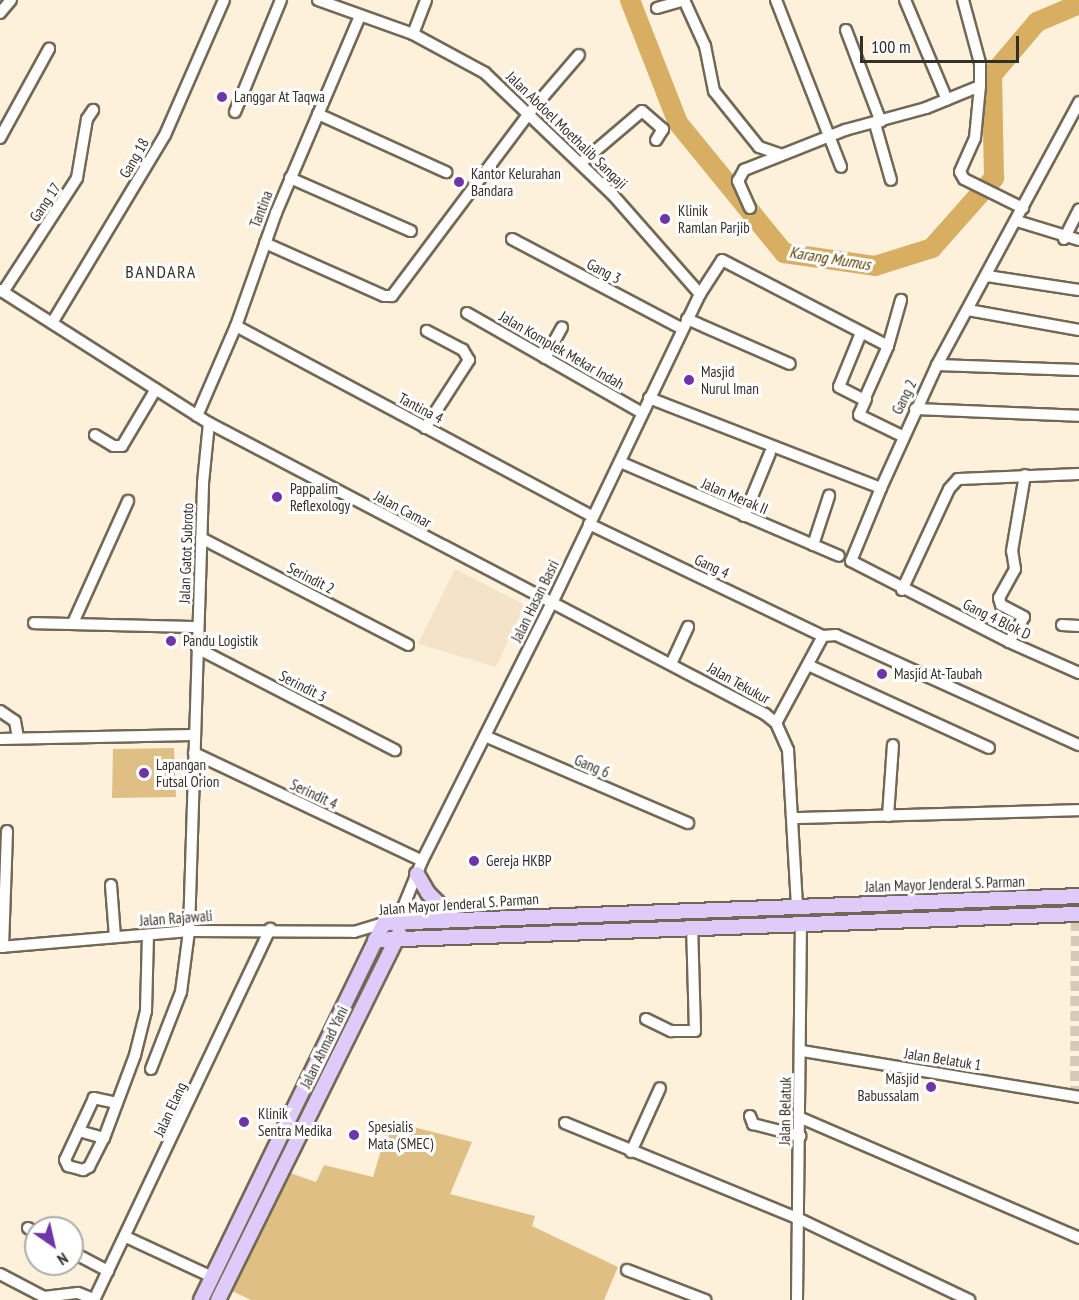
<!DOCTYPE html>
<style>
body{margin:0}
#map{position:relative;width:1079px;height:1300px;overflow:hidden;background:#fef1db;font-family:"PT Sans Narrow",sans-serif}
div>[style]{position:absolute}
.built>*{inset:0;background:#f4e3c8}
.green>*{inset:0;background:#e0bf84}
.river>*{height:20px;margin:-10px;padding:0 10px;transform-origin:10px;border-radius:10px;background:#d7ae62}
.minor-tunnel>*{height:10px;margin-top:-5px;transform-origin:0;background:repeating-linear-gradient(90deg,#d6cab7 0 10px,transparent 0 15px)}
.roads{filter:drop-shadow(2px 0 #736855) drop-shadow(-2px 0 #736855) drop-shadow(0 2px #736855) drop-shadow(0 -2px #736855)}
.minor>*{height:10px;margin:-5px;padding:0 5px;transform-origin:5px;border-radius:5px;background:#fff}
.major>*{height:14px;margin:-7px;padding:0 7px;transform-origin:7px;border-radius:7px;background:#dfcbfa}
.dots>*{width:16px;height:16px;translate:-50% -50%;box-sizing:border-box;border:3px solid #fff;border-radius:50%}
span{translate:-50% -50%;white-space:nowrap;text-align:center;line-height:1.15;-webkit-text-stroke:6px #fff;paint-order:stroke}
.poi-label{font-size:15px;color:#342f27}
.left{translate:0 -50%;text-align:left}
.right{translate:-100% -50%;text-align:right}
.street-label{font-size:15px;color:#342f27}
.water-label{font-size:16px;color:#5b4000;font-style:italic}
.quarter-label{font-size:18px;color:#392f1e;letter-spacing:1.5px}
.north{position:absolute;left:24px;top:1216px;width:60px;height:60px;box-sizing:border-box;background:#fff;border:2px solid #aeaca9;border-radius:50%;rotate:146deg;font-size:16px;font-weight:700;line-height:24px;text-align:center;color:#342f27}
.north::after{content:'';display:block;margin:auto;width:21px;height:27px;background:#6f34aa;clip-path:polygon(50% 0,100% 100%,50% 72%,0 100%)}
.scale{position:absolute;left:860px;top:36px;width:159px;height:27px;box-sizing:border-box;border:3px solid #342f27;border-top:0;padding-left:8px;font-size:18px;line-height:21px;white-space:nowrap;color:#342f27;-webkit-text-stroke:4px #fff;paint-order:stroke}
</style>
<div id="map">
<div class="built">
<i style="clip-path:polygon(455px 569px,525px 605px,496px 667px,418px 644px)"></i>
</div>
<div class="green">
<i style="clip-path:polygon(174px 748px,176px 797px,112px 798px,113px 749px)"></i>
<i style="clip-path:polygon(390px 1121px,472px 1142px,450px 1194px,535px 1216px,532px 1226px,618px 1267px,604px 1300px,251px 1300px,230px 1290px,287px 1172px,316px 1182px,324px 1165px,373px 1177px)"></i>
</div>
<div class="river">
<i style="left:630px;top:0;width:132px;rotate:68.7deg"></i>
<i style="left:678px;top:123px;width:168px;rotate:50.8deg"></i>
<i style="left:784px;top:253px;width:92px;rotate:8.1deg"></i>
<i style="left:875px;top:266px;width:60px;rotate:-17.5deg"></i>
<i style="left:932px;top:248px;width:94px;rotate:-48.5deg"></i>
<i style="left:994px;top:178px;width:103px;rotate:-91.1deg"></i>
<i style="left:992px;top:75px;width:70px;rotate:-49.7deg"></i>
<i style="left:1037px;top:22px;width:46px;rotate:-23.2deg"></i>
</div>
<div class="minor-tunnel">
<i style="left:1075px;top:1096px;width:182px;rotate:-89.7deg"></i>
</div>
<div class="roads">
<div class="minor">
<i style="left:318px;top:0;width:101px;rotate:19.7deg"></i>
<i style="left:413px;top:34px;width:82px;rotate:28.4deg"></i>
<i style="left:485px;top:73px;width:177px;rotate:43.6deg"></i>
<i style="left:613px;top:195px;width:132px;rotate:48.7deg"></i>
<i style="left:684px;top:0;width:51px;rotate:65.5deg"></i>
<i style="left:705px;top:46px;width:46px;rotate:78.7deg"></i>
<i style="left:714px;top:91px;width:72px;rotate:51.2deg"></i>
<i style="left:759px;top:147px;width:24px;rotate:19deg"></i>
<i style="left:776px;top:0;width:179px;rotate:68.7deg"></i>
<i style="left:905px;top:0;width:108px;rotate:67.2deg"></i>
<i style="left:657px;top:8px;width:29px;rotate:-16deg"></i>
<i style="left:0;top:13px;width:17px;rotate:-50deg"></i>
<i style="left:846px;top:30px;width:98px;rotate:69.2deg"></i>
<i style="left:413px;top:34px;width:36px;rotate:-69deg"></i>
<i style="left:980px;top:86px;width:52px;rotate:95.5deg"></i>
<i style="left:975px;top:138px;width:37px;rotate:114deg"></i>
<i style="left:960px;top:172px;width:8px;rotate:60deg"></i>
<i style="left:964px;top:179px;width:66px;rotate:26.2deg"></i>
<i style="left:235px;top:112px;width:121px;rotate:-67.7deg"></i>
<i style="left:318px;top:114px;width:141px;rotate:24.4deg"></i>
<i style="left:875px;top:124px;width:58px;rotate:74.1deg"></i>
<i style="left:0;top:138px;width:102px;rotate:-61.2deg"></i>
<i style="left:581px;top:163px;width:80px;rotate:-40.4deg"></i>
<i style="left:642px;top:111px;width:28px;rotate:41deg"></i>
<i style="left:663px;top:129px;width:13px;rotate:122deg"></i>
<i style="left:290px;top:178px;width:132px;rotate:23.7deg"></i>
<i style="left:750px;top:208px;width:30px;rotate:-114deg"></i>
<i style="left:738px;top:181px;width:13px;rotate:-61deg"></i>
<i style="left:744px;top:170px;width:109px;rotate:-21.6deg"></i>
<i style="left:845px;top:130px;width:84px;rotate:-15.2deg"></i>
<i style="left:926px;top:108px;width:58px;rotate:-22.2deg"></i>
<i style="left:980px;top:86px;width:23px;rotate:-90deg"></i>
<i style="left:980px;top:63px;width:65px;rotate:-105.1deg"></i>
<i style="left:1017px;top:221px;width:65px;rotate:17deg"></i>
<i style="left:512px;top:239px;width:193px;rotate:27.8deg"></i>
<i style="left:1064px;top:239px;width:33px;rotate:-63deg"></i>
<i style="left:265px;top:243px;width:130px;rotate:24deg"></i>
<i style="left:384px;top:296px;width:8px"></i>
<i style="left:392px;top:296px;width:230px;rotate:-53.1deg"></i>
<i style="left:530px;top:112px;width:75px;rotate:-49.3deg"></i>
<i style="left:987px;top:276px;width:93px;rotate:8.7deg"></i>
<i style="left:0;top:290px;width:248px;rotate:32.5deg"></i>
<i style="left:209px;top:423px;width:628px;rotate:27.63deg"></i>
<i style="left:765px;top:714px;width:14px;rotate:39deg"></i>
<i style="left:776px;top:723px;width:30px;rotate:66deg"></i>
<i style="left:788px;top:750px;width:156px;rotate:86.7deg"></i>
<i style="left:3px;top:292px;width:136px;rotate:-57deg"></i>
<i style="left:77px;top:178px;width:60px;rotate:-80.4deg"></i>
<i style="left:87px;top:119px;width:11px;rotate:-56deg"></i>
<i style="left:968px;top:310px;width:113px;rotate:10.2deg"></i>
<i style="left:467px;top:313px;width:202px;rotate:29.7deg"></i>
<i style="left:687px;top:319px;width:112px;rotate:23.6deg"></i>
<i style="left:52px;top:323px;width:219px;rotate:-59deg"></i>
<i style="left:165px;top:135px;width:147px;rotate:-66.4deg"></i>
<i style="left:236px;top:326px;width:404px;rotate:28.1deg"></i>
<i style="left:861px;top:333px;width:58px;rotate:112.2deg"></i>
<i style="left:839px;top:387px;width:28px;rotate:27deg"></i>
<i style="left:864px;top:400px;width:59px;rotate:-66deg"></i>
<i style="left:888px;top:346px;width:48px;rotate:-74.2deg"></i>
<i style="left:545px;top:358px;width:35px;rotate:-61deg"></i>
<i style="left:937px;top:365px;width:142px;rotate:2deg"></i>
<i style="left:649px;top:398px;width:249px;rotate:21.2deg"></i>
<i style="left:881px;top:488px;width:135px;rotate:-65.5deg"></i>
<i style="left:937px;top:365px;width:299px;rotate:-61.6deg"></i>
<i style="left:866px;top:399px;width:17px;rotate:114deg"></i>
<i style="left:859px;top:415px;width:48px;rotate:26deg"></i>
<i style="left:915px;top:409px;width:164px;rotate:2.4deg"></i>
<i style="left:197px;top:416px;width:98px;rotate:-66.6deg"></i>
<i style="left:236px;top:326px;width:120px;rotate:-70.5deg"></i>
<i style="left:276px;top:213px;width:214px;rotate:-66.9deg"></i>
<i style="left:425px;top:428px;width:81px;rotate:-57.1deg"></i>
<i style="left:469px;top:360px;width:12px;rotate:-121deg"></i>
<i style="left:463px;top:350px;width:41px;rotate:-152.2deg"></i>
<i style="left:95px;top:435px;width:21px;rotate:31deg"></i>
<i style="left:113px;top:446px;width:9px"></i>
<i style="left:122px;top:446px;width:66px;rotate:-59.2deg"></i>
<i style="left:620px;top:462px;width:238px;rotate:23.2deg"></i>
<i style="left:881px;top:488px;width:79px;rotate:112.3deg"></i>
<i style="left:851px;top:561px;width:178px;rotate:27.1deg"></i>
<i style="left:1009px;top:642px;width:77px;rotate:23.9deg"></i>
<i style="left:744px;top:516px;width:68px;rotate:-67.6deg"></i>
<i style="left:589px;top:524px;width:259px;rotate:25.6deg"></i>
<i style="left:201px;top:538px;width:233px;rotate:27.3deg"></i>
<i style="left:813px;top:545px;width:52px;rotate:-71.9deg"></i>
<i style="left:902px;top:590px;width:111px;rotate:-65deg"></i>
<i style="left:949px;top:489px;width:13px;rotate:-48deg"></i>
<i style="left:958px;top:479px;width:121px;rotate:-2.4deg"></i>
<i style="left:34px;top:623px;width:164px;rotate:1.4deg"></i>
<i style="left:73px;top:623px;width:134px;rotate:-65.7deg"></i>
<i style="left:1062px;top:625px;width:17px;rotate:3deg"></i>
<i style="left:823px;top:636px;width:13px;rotate:-4deg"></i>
<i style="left:836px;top:635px;width:267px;rotate:24.4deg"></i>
<i style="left:1009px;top:642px;width:29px;rotate:-59deg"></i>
<i style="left:1024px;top:617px;width:26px;rotate:-152deg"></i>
<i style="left:1001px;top:605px;width:7px;rotate:-106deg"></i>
<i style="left:999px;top:598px;width:33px;rotate:-61deg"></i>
<i style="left:1015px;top:569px;width:18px;rotate:-99deg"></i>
<i style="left:1012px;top:551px;width:77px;rotate:-80.3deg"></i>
<i style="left:197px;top:648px;width:223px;rotate:27.3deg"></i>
<i style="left:671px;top:664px;width:41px;rotate:-65.3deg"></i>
<i style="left:808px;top:665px;width:199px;rotate:24.6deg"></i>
<i style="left:0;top:711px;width:18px;rotate:34deg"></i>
<i style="left:15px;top:721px;width:17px;rotate:80deg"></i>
<i style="left:776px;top:723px;width:99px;rotate:-61.6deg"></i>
<i style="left:485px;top:736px;width:221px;rotate:23.2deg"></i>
<i style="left:0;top:739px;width:193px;rotate:-1.2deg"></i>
<i style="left:194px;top:753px;width:252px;rotate:25.3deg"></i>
<i style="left:888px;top:816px;width:71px;rotate:-86deg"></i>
<i style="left:795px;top:818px;width:284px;rotate:-1.6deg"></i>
<i style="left:111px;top:885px;width:52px;rotate:85.6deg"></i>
<i style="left:397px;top:922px;width:66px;rotate:-67.7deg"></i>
<i style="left:422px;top:861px;width:287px;rotate:-63.3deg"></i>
<i style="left:551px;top:605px;width:345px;rotate:-64.4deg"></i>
<i style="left:700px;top:294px;width:40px;rotate:-57.1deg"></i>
<i style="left:722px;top:260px;width:187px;rotate:27.4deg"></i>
<i style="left:0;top:947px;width:190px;rotate:-4.8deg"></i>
<i style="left:189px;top:931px;width:165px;rotate:0.3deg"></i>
<i style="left:354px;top:932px;width:31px;rotate:-17deg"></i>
<i style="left:3px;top:947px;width:116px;rotate:-88deg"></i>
<i style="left:646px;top:1019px;width:28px;rotate:26deg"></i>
<i style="left:671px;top:1031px;width:24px"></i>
<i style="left:695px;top:1031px;width:105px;rotate:-91.6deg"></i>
<i style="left:802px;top:1051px;width:281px;rotate:9.4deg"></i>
<i style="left:151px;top:1069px;width:83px;rotate:-68.7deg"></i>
<i style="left:181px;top:992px;width:62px;rotate:-82.5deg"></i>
<i style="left:189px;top:931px;width:448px;rotate:-88.2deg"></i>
<i style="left:203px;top:483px;width:60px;rotate:-84.3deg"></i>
<i style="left:117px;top:1103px;width:24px;rotate:-168deg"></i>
<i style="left:94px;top:1098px;width:68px;rotate:115.1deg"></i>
<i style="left:65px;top:1160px;width:7px;rotate:63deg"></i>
<i style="left:68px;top:1166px;width:16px;rotate:15deg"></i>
<i style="left:83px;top:1170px;width:7px;rotate:-27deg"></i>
<i style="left:89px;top:1167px;width:33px;rotate:-63deg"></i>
<i style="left:104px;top:1138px;width:89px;rotate:-69.5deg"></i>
<i style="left:135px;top:1055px;width:45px;rotate:-76deg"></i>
<i style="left:146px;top:1011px;width:76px;rotate:-88.5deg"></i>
<i style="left:750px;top:1116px;width:9px;rotate:69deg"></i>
<i style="left:753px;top:1124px;width:49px;rotate:14.3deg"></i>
<i style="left:801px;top:1118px;width:303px;rotate:23.3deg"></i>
<i style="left:565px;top:1123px;width:251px;rotate:22.3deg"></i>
<i style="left:797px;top:1218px;width:191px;rotate:25.5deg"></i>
<i style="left:79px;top:1131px;width:26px;rotate:16deg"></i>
<i style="left:631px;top:1152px;width:70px;rotate:-65.6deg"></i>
<i style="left:28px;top:1228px;width:9px;rotate:32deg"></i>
<i style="left:126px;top:1237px;width:95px;rotate:24.9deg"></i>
<i style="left:72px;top:1252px;width:41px;rotate:27.8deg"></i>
<i style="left:627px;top:1270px;width:84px;rotate:21deg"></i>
<i style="left:0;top:1274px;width:50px;rotate:27.6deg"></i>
<i style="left:44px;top:1297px;width:34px;rotate:-7deg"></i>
<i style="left:78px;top:1293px;width:17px;rotate:21deg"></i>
<i style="left:94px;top:1300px;width:411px;rotate:-64.6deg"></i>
<i style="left:797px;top:1300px;width:377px;rotate:-89.4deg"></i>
</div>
<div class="major">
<i style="left:417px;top:874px;width:22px;rotate:60deg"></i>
<i style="left:428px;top:893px;width:35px;rotate:45deg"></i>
<i style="left:375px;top:940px;width:704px;rotate:-2.12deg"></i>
<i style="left:201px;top:1300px;width:419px;rotate:-64.1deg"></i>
<i style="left:384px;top:923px;width:696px;rotate:-2.22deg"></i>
<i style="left:218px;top:1300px;width:409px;rotate:-63.7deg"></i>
</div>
</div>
<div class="dots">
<i style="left:222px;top:97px;background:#6f34aa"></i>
<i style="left:459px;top:182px;background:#6f34aa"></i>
<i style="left:665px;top:219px;background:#6f34aa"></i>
<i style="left:689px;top:380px;background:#6f34aa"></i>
<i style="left:277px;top:497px;background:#6f34aa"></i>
<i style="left:171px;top:641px;background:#6f34aa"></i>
<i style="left:882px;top:674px;background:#6f34aa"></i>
<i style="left:144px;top:773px;background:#6f34aa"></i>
<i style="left:474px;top:861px;background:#6f34aa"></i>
<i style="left:931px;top:1087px;background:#6f34aa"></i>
<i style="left:244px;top:1122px;background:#6f34aa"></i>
<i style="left:354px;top:1135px;background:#6f34aa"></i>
</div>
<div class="poi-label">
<span class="left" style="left:234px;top:97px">Langgar At Taqwa</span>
<span class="left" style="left:471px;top:182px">Kantor Kelurahan<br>Bandara</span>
<span class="left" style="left:678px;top:219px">Klinik<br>Ramlan Parjib</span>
<span class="left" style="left:701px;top:380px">Masjid<br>Nurul Iman</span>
<span class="left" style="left:290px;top:497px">Pappalim<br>Reflexology</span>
<span class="left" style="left:183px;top:641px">Pandu Logistik</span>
<span class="left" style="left:894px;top:674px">Masjid At-Taubah</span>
<span class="left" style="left:156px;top:773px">Lapangan<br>Futsal Orion</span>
<span class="left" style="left:486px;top:861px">Gereja HKBP</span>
<span class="right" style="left:919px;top:1087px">Masjid<br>Babussalam</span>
<span class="left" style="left:258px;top:1122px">Klinik<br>Sentra Medika</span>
<span class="left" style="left:368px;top:1135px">Spesialis<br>Mata (SMEC)</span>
</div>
<div class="street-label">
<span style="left:567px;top:130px;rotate:44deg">Jalan Abdoel Moethalib Sangaji</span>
<span style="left:134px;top:158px;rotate:-60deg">Gang 18</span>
<span style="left:45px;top:202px;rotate:-56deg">Gang 17</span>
<span style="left:261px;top:209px;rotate:-69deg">Tantina</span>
<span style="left:604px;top:271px;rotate:28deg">Gang 3</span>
<span style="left:562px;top:350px;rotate:30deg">Jalan Komplek Mekar Indah</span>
<span style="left:904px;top:397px;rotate:-64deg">Gang 2</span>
<span style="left:421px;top:408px;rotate:28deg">Tantina 4</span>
<span style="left:735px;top:496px;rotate:23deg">Jalan Merak II</span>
<span style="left:403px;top:509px;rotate:28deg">Jalan Camar</span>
<span style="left:186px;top:553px;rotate:-88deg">Jalan Gatot Subroto</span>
<span style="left:712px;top:566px;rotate:25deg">Gang 4</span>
<span style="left:311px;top:578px;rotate:27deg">Serindit 2</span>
<span style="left:535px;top:601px;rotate:-64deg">Jalan Hasan Basri</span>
<span style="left:997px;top:619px;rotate:26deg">Gang 4 Blok D</span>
<span style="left:739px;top:683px;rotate:29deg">Jalan Tekukur</span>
<span style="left:303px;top:686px;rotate:27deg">Serindit 3</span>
<span style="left:592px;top:766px;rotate:23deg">Gang 6</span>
<span style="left:314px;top:794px;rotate:25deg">Serindit 4</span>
<span style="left:945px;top:884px;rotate:-2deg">Jalan Mayor Jenderal S. Parman</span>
<span style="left:459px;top:904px;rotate:-4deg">Jalan Mayor Jenderal S. Parman</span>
<span style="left:176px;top:918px;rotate:-4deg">Jalan Rajawali</span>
<span style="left:324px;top:1047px;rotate:-64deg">Jalan Ahmad Yani</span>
<span style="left:943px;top:1059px;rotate:9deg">Jalan Belatuk 1</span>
<span style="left:170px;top:1109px;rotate:-65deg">Jalan Elang</span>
<span style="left:785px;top:1111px;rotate:-89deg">Jalan Belatuk</span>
</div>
<div class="water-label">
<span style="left:830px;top:258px;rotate:9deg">Karang Mumus</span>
</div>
<div class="quarter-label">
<span style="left:161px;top:272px">BANDARA</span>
</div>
<div class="north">N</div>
<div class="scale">100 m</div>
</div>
